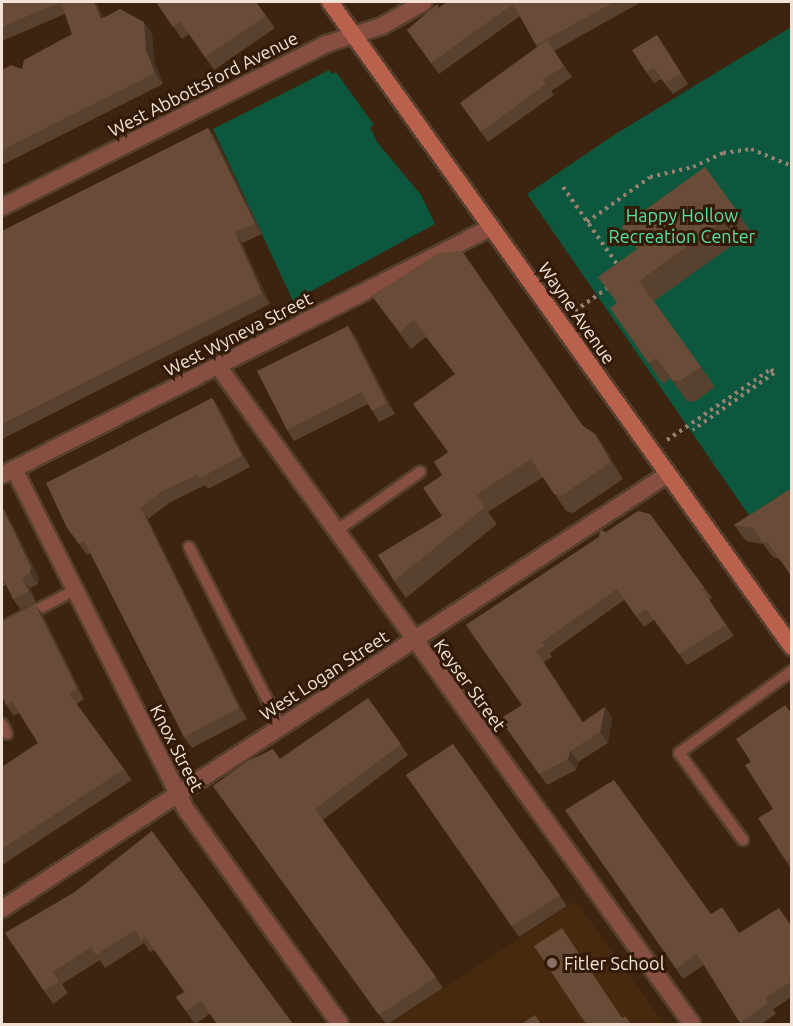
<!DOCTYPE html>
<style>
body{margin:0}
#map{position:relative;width:793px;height:1026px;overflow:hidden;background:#3d2410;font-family:Ubuntu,sans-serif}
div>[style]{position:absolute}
.built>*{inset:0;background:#47290f}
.green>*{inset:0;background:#0c573d}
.path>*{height:4px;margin-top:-2px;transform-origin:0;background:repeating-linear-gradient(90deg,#978272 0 3px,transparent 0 7.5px)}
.roads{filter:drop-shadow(2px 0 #563f2c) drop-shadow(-2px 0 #563f2c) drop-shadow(0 2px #563f2c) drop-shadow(0 -2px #563f2c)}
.service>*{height:10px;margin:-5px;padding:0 5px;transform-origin:5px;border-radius:5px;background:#874f42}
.minor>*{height:16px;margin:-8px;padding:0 8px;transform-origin:8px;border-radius:8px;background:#874f42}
.secondary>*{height:16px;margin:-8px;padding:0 8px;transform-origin:8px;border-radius:8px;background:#ba614d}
.wall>*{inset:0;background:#59412f}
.shaded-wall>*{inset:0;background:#493526}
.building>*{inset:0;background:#684c37}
.dots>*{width:16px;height:16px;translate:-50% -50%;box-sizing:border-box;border:3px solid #321a06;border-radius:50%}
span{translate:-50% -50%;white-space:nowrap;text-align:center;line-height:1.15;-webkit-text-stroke:6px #321a06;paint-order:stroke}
.street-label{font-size:18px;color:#f3e2d5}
.park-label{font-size:18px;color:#55e1a9}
.poi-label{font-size:18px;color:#f3e2d5}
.left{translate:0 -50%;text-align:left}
.frame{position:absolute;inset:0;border:3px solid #f3e2d5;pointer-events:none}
</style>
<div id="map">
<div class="built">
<i style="clip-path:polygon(576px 901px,664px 1024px,390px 1024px)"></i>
</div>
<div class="green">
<i style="clip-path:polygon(791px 27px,791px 500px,755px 524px,527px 194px,614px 135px)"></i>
<i style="clip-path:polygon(329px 70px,332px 74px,336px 72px,374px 125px,370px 127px,377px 142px,421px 195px,435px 224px,293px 301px,213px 129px)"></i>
</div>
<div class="path">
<i style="left:563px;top:187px;width:98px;rotate:55deg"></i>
<i style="left:587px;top:222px;width:77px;rotate:-35.5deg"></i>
<i style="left:650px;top:177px;width:44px;rotate:-13.1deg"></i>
<i style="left:693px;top:167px;width:33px;rotate:-25deg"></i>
<i style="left:723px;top:153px;width:28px;rotate:-8deg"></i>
<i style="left:751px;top:149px;width:44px;rotate:22.5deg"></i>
<i style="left:575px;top:311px;width:43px;rotate:-35.5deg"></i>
<i style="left:667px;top:440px;width:126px;rotate:-34.3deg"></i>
<i style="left:771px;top:369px;width:5px;rotate:53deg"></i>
<i style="left:774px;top:373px;width:99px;rotate:144.9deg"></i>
</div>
<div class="roads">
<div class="service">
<i style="left:336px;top:531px;width:103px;rotate:-35.1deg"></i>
<i style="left:189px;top:547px;width:202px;rotate:62.9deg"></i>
<i style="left:2px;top:628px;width:82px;rotate:-27.5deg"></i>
<i style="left:2px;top:724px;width:11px;rotate:63deg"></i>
<i style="left:743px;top:840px;width:108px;rotate:-126.3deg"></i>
<i style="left:679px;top:753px;width:140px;rotate:-36deg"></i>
</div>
<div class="minor">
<i style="left:2px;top:207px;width:363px;rotate:-26.7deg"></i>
<i style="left:326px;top:44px;width:59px;rotate:-17.8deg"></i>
<i style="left:382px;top:26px;width:48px;rotate:-29.7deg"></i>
<i style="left:218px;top:366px;width:811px;rotate:54.23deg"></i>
<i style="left:14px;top:469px;width:383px;rotate:63.2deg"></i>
<i style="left:187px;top:811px;width:262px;rotate:54.3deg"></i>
<i style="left:2px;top:475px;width:549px;rotate:-26.84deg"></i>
<i style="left:2px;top:909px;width:795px;rotate:-33.15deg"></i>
</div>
<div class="secondary">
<i style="left:330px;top:2px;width:793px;rotate:54.39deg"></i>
</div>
</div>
<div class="wall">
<i style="clip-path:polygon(2px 2px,96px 2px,103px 17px,152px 33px,154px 61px,163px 84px,2px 165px,2px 70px,22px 69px,72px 34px,65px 14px,2px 41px)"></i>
<i style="clip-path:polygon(156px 2px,256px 2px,275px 28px,214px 70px,189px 34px,182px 39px)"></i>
<i style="clip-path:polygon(447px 2px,641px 2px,554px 51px,572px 77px,551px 91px,554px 95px,488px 142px,460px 103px,537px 47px,520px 16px,439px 74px,407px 30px)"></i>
<i style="clip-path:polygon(657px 35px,688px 84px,673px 94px,661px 79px,654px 83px,646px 72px)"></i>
<i style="clip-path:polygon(208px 128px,216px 139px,262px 234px,242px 243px,270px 304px,2px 439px,2px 231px)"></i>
<i style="clip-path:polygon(705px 167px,751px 232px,654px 301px,715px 387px,694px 402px,687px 401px,670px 378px,663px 384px,610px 308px,617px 303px,637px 249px)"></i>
<i style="clip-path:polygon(439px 253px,583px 426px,595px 434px,607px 451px,623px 479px,573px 513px,566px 511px,543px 477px,488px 512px,497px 524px,406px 598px,394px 581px,442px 516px,442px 475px,448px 453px,455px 374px,426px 337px,411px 349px,372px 296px)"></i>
<i style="clip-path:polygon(356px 337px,395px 414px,379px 422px,368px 404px,294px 441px,287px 430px)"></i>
<i style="clip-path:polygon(212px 398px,220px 409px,250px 467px,208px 489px,205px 485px,169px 503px,148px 519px,247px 719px,192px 748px,184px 737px,91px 553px,87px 555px,66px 526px)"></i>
<i style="clip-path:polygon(792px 488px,779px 559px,773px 557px,763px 544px,746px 541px,734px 525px)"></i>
<i style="clip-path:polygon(2px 507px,8px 516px,39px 578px,38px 584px,30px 588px,36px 602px,21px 610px,13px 599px,6px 585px,2px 587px)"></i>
<i style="clip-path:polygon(599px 537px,704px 587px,712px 598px,709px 600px,734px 636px,687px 665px,654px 620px,644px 627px,624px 600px,550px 653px,552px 657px,544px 662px,583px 722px,605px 707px,612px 718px,608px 743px,578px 762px,576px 770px,547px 785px,500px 719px,522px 705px,466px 625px)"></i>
<i style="clip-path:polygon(43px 615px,84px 699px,77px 704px,132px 780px,2px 865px,2px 767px,38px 743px,19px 713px,14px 716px,6px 705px)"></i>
<i style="clip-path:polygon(368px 698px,408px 755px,323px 820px,443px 988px,388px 1024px,386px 1024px,213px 786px,280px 759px)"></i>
<i style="clip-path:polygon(792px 714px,792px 870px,786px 861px,773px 809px,751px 762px)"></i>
<i style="clip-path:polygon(453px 744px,567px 906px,519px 937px,406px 775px)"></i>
<i style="clip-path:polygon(565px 810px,711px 914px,740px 933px,792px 926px,792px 997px,773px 1009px,776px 1014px,761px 1024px,741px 1024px,704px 965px,683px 979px)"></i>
<i style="clip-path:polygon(152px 831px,210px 1014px,195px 1024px,176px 997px,184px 992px,154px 950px,150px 952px,144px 943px,105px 968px,100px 960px,62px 984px,68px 993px,53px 1004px,5px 933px,75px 892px)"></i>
</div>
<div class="shaded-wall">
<i style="clip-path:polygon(94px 2px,96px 2px,109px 30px,101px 19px)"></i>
<i style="clip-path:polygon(144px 22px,152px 33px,154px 61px,163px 84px,155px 73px,146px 50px)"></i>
<i style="clip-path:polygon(208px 128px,216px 139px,262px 234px,255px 223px)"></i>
<i style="clip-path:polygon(235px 232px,242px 243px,270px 304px,262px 293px)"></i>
<i style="clip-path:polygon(348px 326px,356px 337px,395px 414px,387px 403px)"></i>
<i style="clip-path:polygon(212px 398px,220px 409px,250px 467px,242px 456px)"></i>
<i style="clip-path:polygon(595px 434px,607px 451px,623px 479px,611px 462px)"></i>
<i style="clip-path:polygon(2px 507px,8px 516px,39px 578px,38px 584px,30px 573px)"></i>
<i style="clip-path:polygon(141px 508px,148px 519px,247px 719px,239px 708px)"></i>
<i style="clip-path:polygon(22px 578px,30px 588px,36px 602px,29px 591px)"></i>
<i style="clip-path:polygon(35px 604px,43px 615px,84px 699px,77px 688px)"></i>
<i style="clip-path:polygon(605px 707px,612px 718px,608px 743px,600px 732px)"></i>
<i style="clip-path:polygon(570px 751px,578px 762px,576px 770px,568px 759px)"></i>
</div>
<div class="building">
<i style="clip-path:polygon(2px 2px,94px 2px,101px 19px,120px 9px,144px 22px,146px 50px,155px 73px,2px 150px,2px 70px,11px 65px,22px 69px,24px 60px,72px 34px,61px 2px,2px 27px)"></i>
<i style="clip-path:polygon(156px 2px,256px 2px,266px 16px,205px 57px,180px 21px,173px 27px)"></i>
<i style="clip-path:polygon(447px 2px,614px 2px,536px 45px,513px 4px,431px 63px,407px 30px,437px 4px,439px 8px)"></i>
<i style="clip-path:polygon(657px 35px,681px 73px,665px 83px,654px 68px,646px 72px,632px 50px)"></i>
<i style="clip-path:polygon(547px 40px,564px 66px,543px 80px,546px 84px,481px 132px,460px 103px)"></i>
<i style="clip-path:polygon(208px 128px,255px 223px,235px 232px,262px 293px,2px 424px,2px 231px)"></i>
<i style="clip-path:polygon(705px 167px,737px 211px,639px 281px,701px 367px,680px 381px,673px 380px,656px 358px,649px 363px,610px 308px,617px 303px,598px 277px,637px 249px,621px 227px)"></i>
<i style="clip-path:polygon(462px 251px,583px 426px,595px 434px,611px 462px,561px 496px,554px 494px,531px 459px,476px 495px,485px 507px,394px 581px,378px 555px,442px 516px,423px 488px,442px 475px,434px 462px,448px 452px,413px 404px,455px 374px,414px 320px,400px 332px,372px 296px,439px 253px)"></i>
<i style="clip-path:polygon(348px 326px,387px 403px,372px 411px,362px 392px,287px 430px,257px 371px)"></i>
<i style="clip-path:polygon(212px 398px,242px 456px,200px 478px,198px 474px,161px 492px,141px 508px,239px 708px,184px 737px,84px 541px,79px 544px,66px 526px,46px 483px)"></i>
<i style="clip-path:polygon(792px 488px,792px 577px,768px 543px,762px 542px,753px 528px,734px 525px)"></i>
<i style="clip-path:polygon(2px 507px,31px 567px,30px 573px,22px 578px,29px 591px,13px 599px,2px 576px)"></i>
<i style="clip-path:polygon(638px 511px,650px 514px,704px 587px,702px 589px,726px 625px,679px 654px,646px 609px,636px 616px,617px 589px,542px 642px,544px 646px,536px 651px,582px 723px,605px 707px,600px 732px,570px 751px,568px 759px,539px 774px,500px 719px,522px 705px,466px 625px,599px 537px,600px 530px,606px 532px)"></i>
<i style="clip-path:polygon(35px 604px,77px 688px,69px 694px,124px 769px,2px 849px,2px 767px,38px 743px,12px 701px,6px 705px,2px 696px,2px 622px)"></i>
<i style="clip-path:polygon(368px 698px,401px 744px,315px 809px,436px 977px,379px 1015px,213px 786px,246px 762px,273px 749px,280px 759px)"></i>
<i style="clip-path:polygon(785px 705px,792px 714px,792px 858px,786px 861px,758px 818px,773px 809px,745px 765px,751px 762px,736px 739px)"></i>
<i style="clip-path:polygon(453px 744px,560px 895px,512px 926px,406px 775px)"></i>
<i style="clip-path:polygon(614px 780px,711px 914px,722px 907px,739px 933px,779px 908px,792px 927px,792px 981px,765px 998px,768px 1003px,740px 1023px,697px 954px,676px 968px,565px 810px)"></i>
<i style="clip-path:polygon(152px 831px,293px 1024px,217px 1024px,201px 1001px,186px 1011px,176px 997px,185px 992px,145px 937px,141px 940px,135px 930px,96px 955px,91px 947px,53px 972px,59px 981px,44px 991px,5px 933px,75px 892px)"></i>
<i style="clip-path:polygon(562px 928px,622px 1018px,625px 1016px,631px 1024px,586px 1024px,534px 946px)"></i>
<i style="clip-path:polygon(535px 1015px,541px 1024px,521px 1024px)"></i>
</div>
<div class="dots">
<i style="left:552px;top:963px;background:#8d6e63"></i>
</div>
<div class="street-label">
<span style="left:203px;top:84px;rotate:-27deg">West Abbottsford Avenue</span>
<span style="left:577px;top:313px;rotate:55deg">Wayne Avenue</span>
<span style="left:238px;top:334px;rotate:-27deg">West Wyneva Street</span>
<span style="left:324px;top:675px;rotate:-33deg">West Logan Street</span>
<span style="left:470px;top:685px;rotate:54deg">Keyser Street</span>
<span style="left:177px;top:748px;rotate:63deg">Knox Street</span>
</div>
<div class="park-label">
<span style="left:682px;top:226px">Happy Hollow<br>Recreation Center</span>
</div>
<div class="poi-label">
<span class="left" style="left:564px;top:963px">Fitler School</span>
</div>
<div class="frame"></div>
</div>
